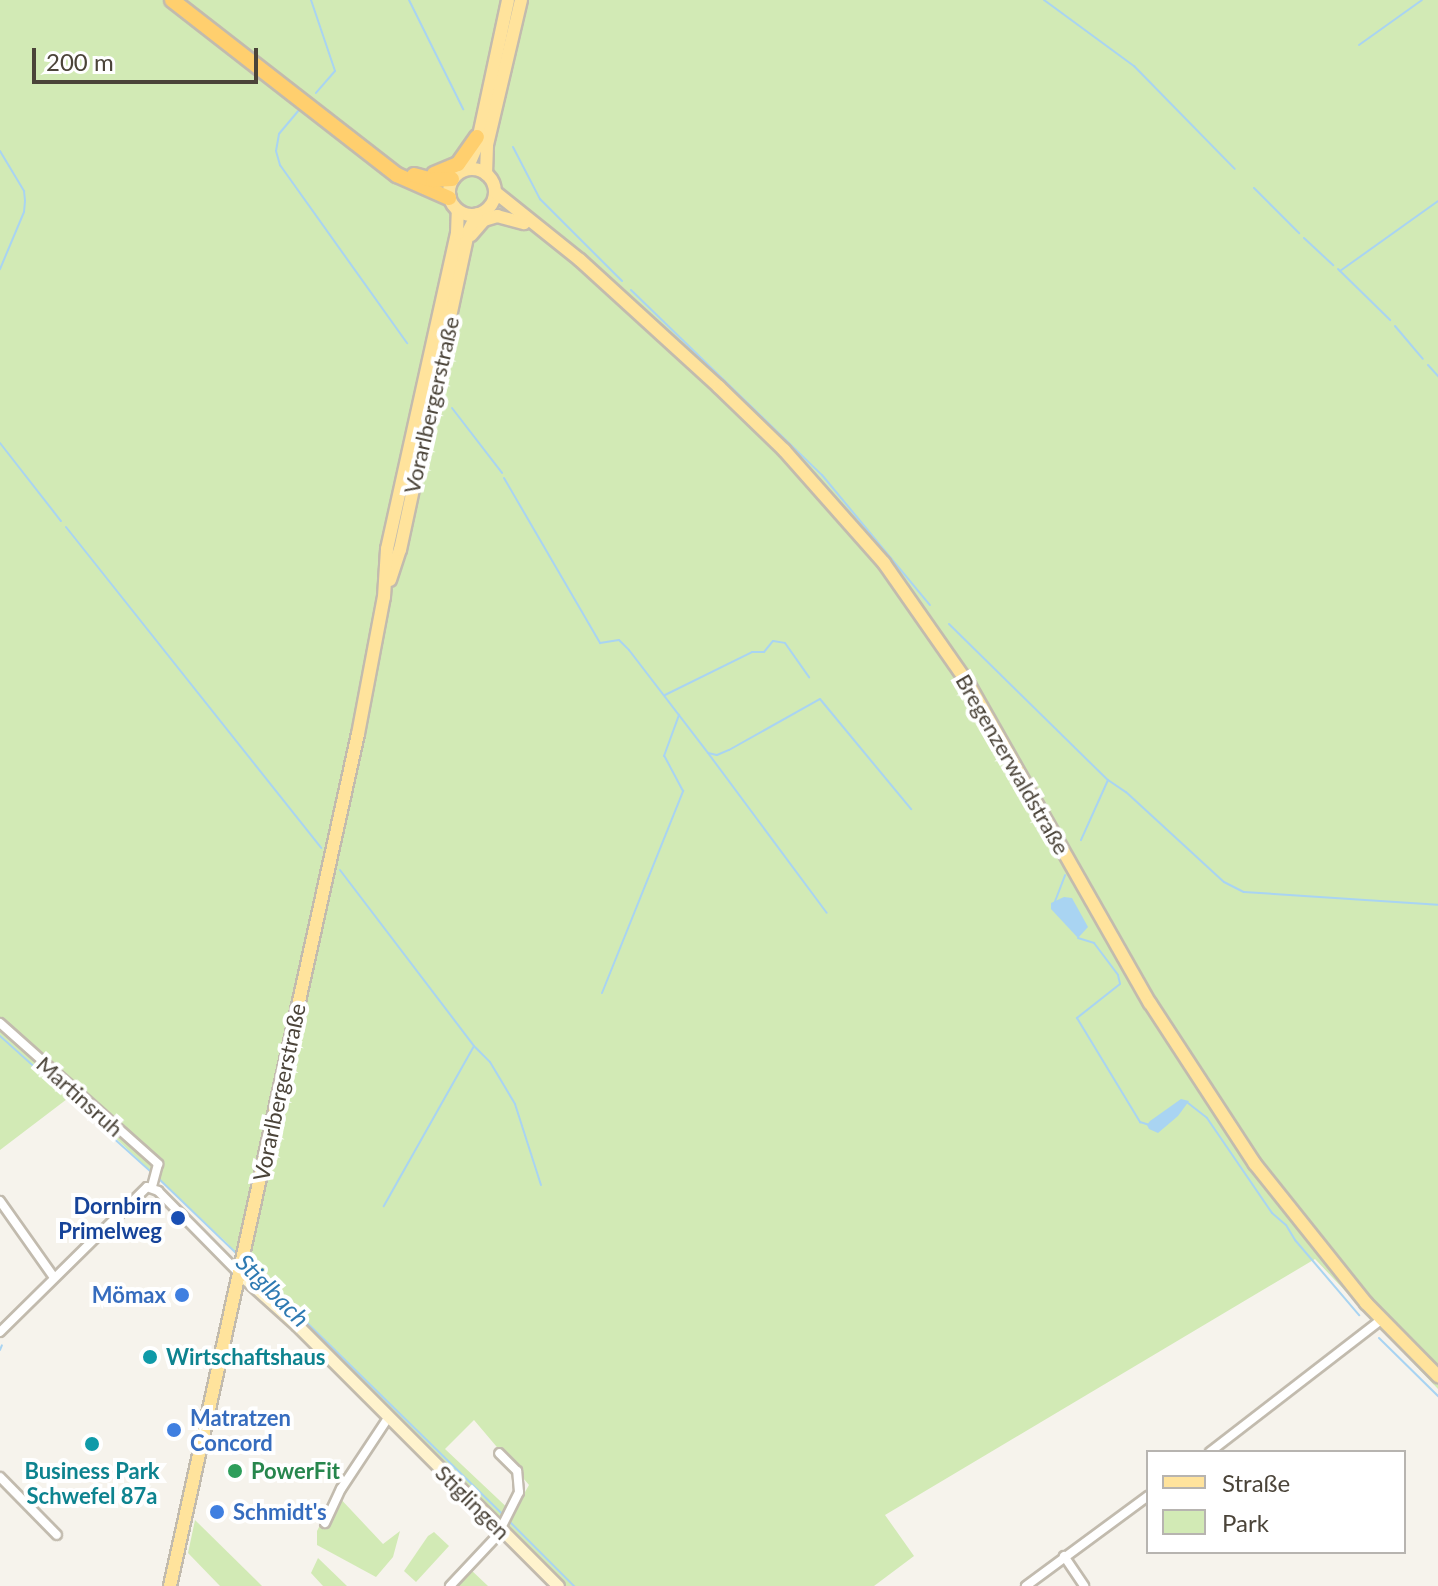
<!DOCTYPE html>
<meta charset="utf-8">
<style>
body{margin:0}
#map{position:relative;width:1438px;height:1586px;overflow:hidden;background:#f6f3ec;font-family:Lato,sans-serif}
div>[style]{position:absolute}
.green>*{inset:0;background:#d2eab5}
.water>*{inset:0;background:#a9d4f2}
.stream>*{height:2px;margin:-1px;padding:0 1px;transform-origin:1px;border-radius:1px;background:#a9d4f2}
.roads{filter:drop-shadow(2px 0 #c2bbae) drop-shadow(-2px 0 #c2bbae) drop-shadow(0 2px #c2bbae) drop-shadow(0 -2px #c2bbae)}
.street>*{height:8px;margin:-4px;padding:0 4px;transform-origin:4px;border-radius:4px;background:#fff}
.secondary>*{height:11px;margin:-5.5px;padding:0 5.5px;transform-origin:5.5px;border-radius:5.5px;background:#fff3cd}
.primary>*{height:12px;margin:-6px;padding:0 6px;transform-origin:6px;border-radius:6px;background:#ffe39c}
.primary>.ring{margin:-6px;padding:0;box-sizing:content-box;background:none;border:12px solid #ffe39c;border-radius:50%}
.highway>*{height:14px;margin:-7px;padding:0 7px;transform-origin:7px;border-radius:7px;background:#ffcf6e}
.dots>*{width:22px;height:22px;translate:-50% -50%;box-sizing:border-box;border:4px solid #fff;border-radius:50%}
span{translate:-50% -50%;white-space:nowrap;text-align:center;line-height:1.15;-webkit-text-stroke:8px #fff;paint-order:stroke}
.street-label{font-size:22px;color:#4b4439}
.transit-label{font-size:22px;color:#164399;font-weight:700}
.right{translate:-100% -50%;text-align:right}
.shop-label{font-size:22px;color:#366cbe;font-weight:700}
.left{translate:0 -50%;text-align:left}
.culture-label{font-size:22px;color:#0d838f;font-weight:700}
.leisure-label{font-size:22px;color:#27864d;font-weight:700}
.water-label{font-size:24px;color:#2e7ab2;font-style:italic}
.legend{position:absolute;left:1146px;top:1450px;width:260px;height:104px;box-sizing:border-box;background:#fff;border:2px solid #b7b4b0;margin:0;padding:10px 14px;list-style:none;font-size:24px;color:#4b4439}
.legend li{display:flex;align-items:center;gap:16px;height:40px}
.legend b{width:40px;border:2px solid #b7b4b0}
.scale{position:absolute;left:32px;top:48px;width:226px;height:36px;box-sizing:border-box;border:4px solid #4b4439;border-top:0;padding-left:10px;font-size:24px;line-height:28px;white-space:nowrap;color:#4b4439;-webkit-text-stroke:6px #fff;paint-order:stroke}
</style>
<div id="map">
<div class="green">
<i style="clip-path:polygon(evenodd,0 0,1438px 0,1438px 1389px,1315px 1259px,885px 1515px,914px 1556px,874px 1586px,564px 1586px,251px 1274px,228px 1244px,71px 1096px,0 1150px,0 0,474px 1420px,529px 1485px,513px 1513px,445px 1449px,474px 1420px)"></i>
<i style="clip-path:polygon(336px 1494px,383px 1544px,400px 1531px,393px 1557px,376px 1577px,317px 1545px,317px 1531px)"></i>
<i style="clip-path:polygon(195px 1520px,262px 1586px,220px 1586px,188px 1553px)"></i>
<i style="clip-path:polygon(434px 1532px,449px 1546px,416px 1582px,404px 1571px,428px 1536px)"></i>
<i style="clip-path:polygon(318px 1558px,347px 1586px,323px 1586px,311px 1573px)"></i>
<i style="clip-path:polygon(470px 1569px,488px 1586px,455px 1586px)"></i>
</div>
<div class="water">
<i style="clip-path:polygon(1064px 897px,1072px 898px,1088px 927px,1078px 938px,1051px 909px,1051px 903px)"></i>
<i style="clip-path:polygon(1181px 1099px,1189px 1101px,1178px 1116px,1158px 1133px,1149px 1129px,1147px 1125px,1150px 1121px)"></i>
</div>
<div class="stream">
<i style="left:311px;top:0;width:75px;rotate:71.3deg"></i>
<i style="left:335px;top:71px;width:29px;rotate:131deg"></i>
<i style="left:409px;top:0;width:122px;rotate:63.6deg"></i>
<i style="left:1044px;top:0;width:112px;rotate:36.3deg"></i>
<i style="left:1134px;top:66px;width:144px;rotate:45.6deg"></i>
<i style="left:1359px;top:45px;width:77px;rotate:-35.5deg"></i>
<i style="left:299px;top:110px;width:31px;rotate:130deg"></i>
<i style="left:279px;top:134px;width:17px;rotate:100deg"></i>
<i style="left:276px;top:151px;width:15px;rotate:74deg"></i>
<i style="left:280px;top:165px;width:219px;rotate:54.5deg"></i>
<i style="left:513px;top:147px;width:59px;rotate:62.6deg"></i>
<i style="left:540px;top:199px;width:116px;rotate:45deg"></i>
<i style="left:0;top:151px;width:47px;rotate:59deg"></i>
<i style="left:24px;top:191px;width:10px;rotate:84deg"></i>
<i style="left:25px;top:201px;width:11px;rotate:95deg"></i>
<i style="left:24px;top:212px;width:62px;rotate:112.8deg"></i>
<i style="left:1254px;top:188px;width:64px;rotate:45deg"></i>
<i style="left:1304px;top:238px;width:40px;rotate:43deg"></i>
<i style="left:1338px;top:269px;width:73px;rotate:44.4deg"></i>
<i style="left:1340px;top:271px;width:120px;rotate:-35.5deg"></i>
<i style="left:631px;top:290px;width:266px;rotate:44.1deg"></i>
<i style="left:822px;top:475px;width:169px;rotate:50.3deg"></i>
<i style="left:1395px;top:326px;width:43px;rotate:49.7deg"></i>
<i style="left:1428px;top:365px;width:15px;rotate:48deg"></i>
<i style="left:452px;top:408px;width:82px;rotate:52.4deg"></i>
<i style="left:0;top:443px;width:99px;rotate:52deg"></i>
<i style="left:504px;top:478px;width:191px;rotate:59.8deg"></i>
<i style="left:600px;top:643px;width:19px;rotate:-9deg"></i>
<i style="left:619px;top:640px;width:14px;rotate:45deg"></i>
<i style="left:629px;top:650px;width:130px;rotate:52.5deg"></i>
<i style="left:708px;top:753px;width:9px;rotate:13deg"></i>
<i style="left:717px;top:755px;width:13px;rotate:-23deg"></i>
<i style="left:729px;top:750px;width:104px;rotate:-29.3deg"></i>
<i style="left:820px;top:699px;width:143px;rotate:50.4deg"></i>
<i style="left:66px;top:527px;width:410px;rotate:51.5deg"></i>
<i style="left:949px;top:624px;width:223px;rotate:44.5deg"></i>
<i style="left:1108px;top:780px;width:66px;rotate:114.2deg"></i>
<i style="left:665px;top:695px;width:97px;rotate:-26.3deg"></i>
<i style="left:752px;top:652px;width:12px"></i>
<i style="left:764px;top:652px;width:14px;rotate:-51deg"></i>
<i style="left:773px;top:641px;width:12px;rotate:9deg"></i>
<i style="left:785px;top:643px;width:42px;rotate:54.8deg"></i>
<i style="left:708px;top:753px;width:199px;rotate:53.4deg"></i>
<i style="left:1108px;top:780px;width:22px;rotate:34deg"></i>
<i style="left:1126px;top:792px;width:133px;rotate:42.6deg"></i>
<i style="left:1224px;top:882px;width:22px;rotate:27deg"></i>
<i style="left:1244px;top:892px;width:194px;rotate:3.8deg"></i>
<i style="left:340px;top:870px;width:221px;rotate:52.7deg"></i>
<i style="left:474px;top:1046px;width:184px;rotate:119.4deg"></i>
<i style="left:1054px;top:904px;width:31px;rotate:-69deg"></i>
<i style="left:1078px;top:938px;width:17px;rotate:17deg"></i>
<i style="left:1094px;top:943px;width:40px;rotate:53deg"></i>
<i style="left:1118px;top:975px;width:9px;rotate:77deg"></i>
<i style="left:1120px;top:984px;width:55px;rotate:141.7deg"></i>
<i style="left:1077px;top:1018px;width:122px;rotate:58.8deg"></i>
<i style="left:1140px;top:1122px;width:10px;rotate:17deg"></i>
<i style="left:602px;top:993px;width:218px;rotate:-68.1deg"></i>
<i style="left:683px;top:791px;width:40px;rotate:-118deg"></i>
<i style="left:664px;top:756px;width:44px;rotate:-69.9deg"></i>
<i style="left:0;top:1036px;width:206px;rotate:42deg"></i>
<i style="left:475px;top:1047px;width:21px;rotate:45deg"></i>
<i style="left:490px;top:1062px;width:49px;rotate:59.2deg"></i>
<i style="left:515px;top:1104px;width:85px;rotate:72.2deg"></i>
<i style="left:1188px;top:1103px;width:24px;rotate:38deg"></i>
<i style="left:1207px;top:1118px;width:115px;rotate:55.6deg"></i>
<i style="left:1272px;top:1213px;width:18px;rotate:41deg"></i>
<i style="left:1286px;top:1225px;width:17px;rotate:59deg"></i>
<i style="left:1295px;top:1240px;width:99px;rotate:49.5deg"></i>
<i style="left:158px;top:1178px;width:110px;rotate:43.9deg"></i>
<i style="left:247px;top:1264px;width:357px;rotate:44.4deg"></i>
<i style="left:1379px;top:1338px;width:83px;rotate:44.5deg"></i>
<i style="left:0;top:1350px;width:5px;rotate:-68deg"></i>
<i style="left:510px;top:1522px;width:91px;rotate:45deg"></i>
</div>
<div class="roads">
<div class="street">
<i style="left:0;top:1023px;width:212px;rotate:41.7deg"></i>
<i style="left:158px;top:1164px;width:24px;rotate:105deg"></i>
<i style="left:0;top:1201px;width:92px;rotate:54.8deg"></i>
<i style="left:0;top:1332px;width:206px;rotate:-44.6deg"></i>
<i style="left:147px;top:1187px;width:12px;rotate:20deg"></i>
<i style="left:158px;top:1191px;width:115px;rotate:45.4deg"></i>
<i style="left:1210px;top:1452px;width:216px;rotate:-37.7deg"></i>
<i style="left:0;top:1477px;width:81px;rotate:45.5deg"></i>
<i style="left:325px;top:1523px;width:38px;rotate:-65deg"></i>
<i style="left:341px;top:1489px;width:85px;rotate:-56.5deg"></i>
<i style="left:1064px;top:1556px;width:36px;rotate:56deg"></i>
<i style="left:450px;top:1586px;width:69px;rotate:-46.8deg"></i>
<i style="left:497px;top:1536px;width:49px;rotate:-63.4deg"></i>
<i style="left:519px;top:1492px;width:21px;rotate:-95deg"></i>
<i style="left:517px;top:1471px;width:25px;rotate:-135deg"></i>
<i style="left:1026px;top:1586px;width:152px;rotate:-36.4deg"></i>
</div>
<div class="secondary">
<i style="left:239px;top:1273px;width:78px;rotate:41.9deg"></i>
<i style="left:297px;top:1325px;width:369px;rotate:45deg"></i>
</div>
<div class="primary">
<i class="ring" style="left:449px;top:169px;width:34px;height:34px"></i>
<i style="left:467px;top:169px;width:26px;rotate:-67deg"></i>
<i style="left:477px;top:145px;width:148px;rotate:-77.9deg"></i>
<i style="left:486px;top:174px;width:29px;rotate:-88deg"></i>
<i style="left:487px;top:145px;width:149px;rotate:-76.8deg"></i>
<i style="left:495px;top:192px;width:109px;rotate:38.7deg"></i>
<i style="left:580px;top:260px;width:188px;rotate:42.4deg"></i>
<i style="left:719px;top:387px;width:91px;rotate:44.1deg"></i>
<i style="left:784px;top:450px;width:151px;rotate:48.5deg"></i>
<i style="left:884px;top:563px;width:149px;rotate:55.1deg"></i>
<i style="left:969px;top:685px;width:366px;rotate:60.4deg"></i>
<i style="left:1150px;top:1003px;width:192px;rotate:56.9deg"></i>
<i style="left:1255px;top:1164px;width:178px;rotate:51.4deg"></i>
<i style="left:1366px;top:1303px;width:103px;rotate:45.4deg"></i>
<i style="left:471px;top:235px;width:20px;rotate:-49deg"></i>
<i style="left:484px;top:220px;width:14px;rotate:-17deg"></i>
<i style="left:497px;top:216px;width:28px;rotate:15deg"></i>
<i style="left:390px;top:580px;width:32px;rotate:-72deg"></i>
<i style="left:400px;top:550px;width:325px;rotate:-77.9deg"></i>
<i style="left:468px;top:232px;width:20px;rotate:-63deg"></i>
<i style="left:170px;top:1586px;width:872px;rotate:-77.56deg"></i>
<i style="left:358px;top:734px;width:139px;rotate:-79.3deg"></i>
<i style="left:384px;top:597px;width:48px;rotate:-86.4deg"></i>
<i style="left:387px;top:549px;width:323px;rotate:-77.5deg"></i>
<i style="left:457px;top:234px;width:23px;rotate:-88deg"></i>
</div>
<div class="highway">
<i style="left:172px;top:0;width:285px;rotate:37.9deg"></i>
<i style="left:397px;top:175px;width:57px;rotate:23.9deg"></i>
<i style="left:434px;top:174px;width:26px;rotate:-23deg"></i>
<i style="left:458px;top:164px;width:33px;rotate:-55deg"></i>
<i style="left:414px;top:175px;width:20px;rotate:15deg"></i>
<i style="left:433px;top:180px;width:19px;rotate:-3deg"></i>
</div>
</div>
<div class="dots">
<i style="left:178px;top:1218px;background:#1a4fb4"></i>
<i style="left:182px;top:1295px;background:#3f7fe0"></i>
<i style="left:150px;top:1357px;background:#0f9aa8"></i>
<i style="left:174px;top:1430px;background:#3f7fe0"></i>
<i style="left:92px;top:1444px;background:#0f9aa8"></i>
<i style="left:235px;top:1471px;background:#2e9e5b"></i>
<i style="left:217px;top:1512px;background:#3f7fe0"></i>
</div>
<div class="street-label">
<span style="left:431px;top:405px;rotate:-77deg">Vorarlbergerstraße</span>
<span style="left:1013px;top:764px;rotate:60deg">Bregenzerwaldstraße</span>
<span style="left:279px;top:1092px;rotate:-78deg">Vorarlbergerstraße</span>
<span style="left:80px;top:1096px;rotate:42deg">Martinsruh</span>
<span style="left:473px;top:1502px;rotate:45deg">Stiglingen</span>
</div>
<div class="transit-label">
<span class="right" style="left:162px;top:1218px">Dornbirn<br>Primelweg</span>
</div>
<div class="shop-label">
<span class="right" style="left:166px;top:1295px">Mömax</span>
<span class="left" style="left:190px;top:1430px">Matratzen<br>Concord</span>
<span class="left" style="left:233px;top:1512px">Schmidt's</span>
</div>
<div class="culture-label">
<span class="left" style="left:166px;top:1357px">Wirtschaftshaus</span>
<span style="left:92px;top:1483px">Business Park<br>Schwefel 87a</span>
</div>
<div class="leisure-label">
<span class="left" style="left:251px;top:1471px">PowerFit</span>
</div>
<div class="water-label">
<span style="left:273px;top:1290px;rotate:45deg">Stiglbach</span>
</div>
<ul class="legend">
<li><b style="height:10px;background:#ffe39c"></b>Straße</li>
<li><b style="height:22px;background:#d2eab5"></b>Park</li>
</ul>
<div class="scale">200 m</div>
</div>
